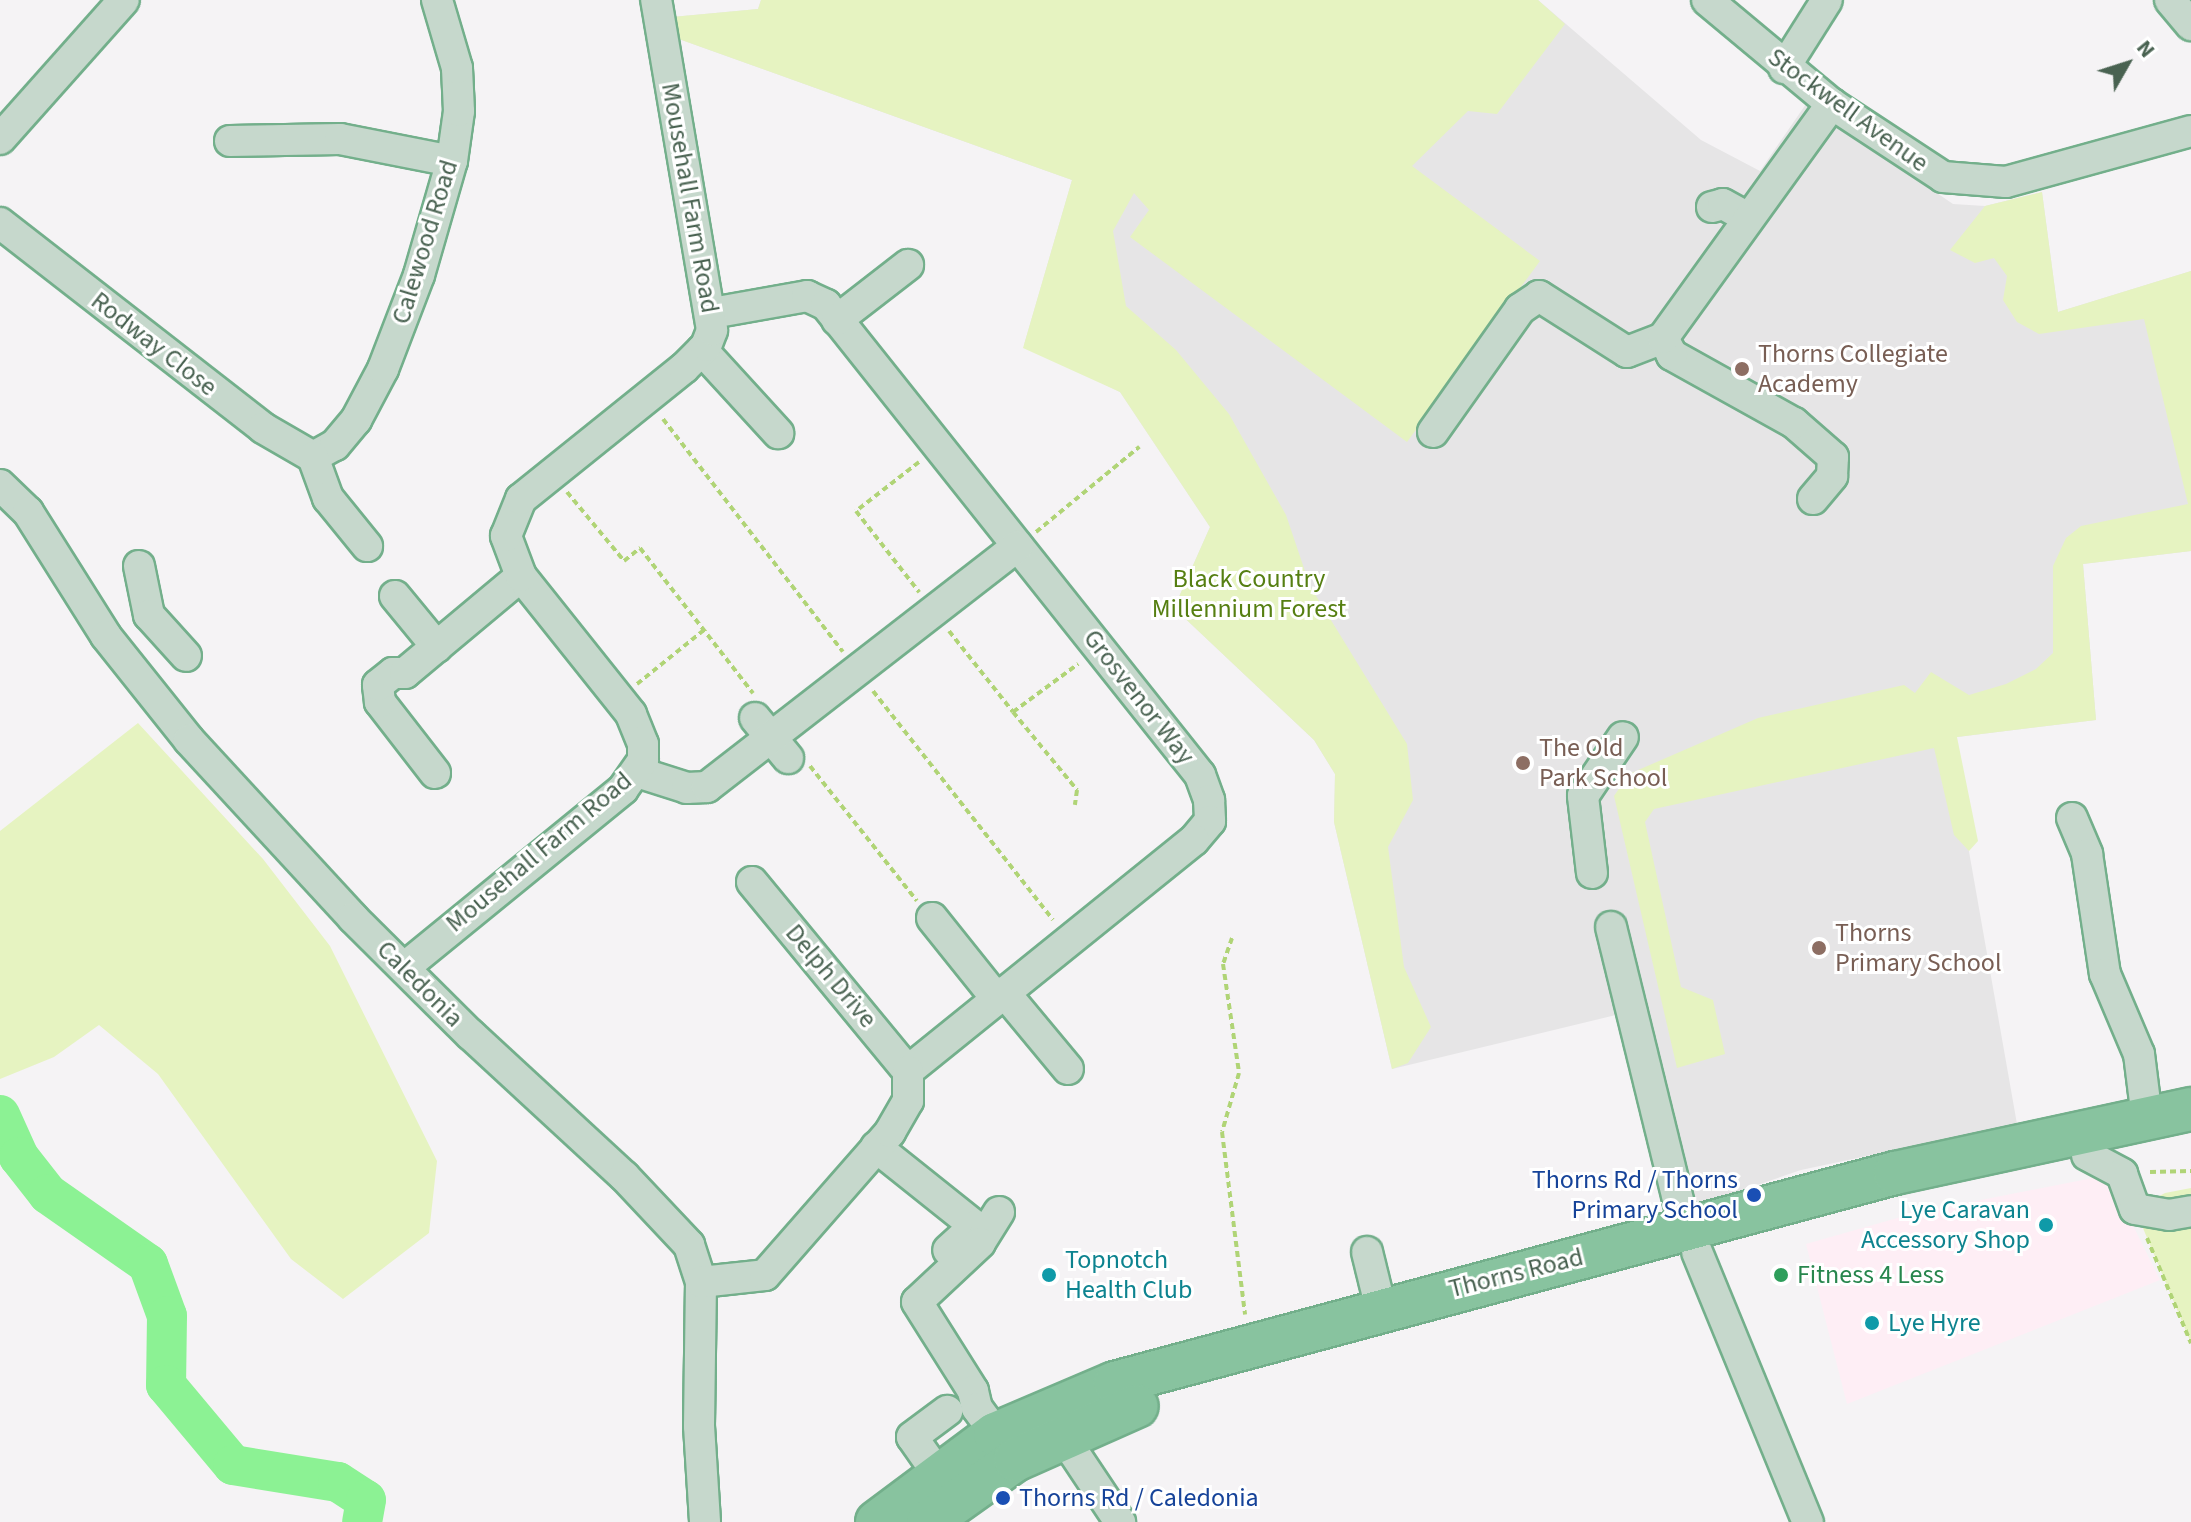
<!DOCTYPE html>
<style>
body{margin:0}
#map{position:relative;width:2191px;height:1522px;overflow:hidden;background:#f5f3f5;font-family:"Source Sans 3",sans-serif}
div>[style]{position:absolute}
.commercial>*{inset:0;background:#feeef5}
.education>*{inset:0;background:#e6e5e6}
.green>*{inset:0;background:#e6f3c1}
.river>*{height:40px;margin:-20px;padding:0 20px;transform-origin:20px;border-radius:20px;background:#8cf294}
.path>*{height:4px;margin-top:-2px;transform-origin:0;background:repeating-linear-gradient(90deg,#b0d476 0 6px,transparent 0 10px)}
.roads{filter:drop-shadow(2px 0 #73af8b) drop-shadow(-2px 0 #73af8b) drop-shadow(0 2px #73af8b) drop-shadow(0 -2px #73af8b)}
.minor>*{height:30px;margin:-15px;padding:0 15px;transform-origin:15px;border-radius:15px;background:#c6d8cc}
.highway>*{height:42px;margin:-21px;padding:0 21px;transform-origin:21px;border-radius:21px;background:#88c39f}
.dots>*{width:22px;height:22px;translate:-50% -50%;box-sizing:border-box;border:4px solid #fff;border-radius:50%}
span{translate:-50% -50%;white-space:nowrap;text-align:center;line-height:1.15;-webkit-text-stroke:6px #fff;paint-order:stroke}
.street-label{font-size:26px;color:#496251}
.education-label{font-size:26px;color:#785e54}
.left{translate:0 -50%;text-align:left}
.park-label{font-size:26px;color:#567f12}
.transit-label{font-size:26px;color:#164399}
.right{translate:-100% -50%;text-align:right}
.culture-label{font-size:26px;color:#0d838f}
.leisure-label{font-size:26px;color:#27864d}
.north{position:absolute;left:2087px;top:24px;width:80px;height:80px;-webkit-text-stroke:6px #fff;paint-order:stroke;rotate:51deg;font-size:22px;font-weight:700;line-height:32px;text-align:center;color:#496251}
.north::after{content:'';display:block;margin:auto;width:28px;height:36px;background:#496251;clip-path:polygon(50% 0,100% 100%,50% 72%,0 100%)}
</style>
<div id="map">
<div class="commercial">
<i style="clip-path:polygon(2108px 1175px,2160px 1280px,1847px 1404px,1806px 1244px,1915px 1213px)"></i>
</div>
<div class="education">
<i style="clip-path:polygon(761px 0,1538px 0,1701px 140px,1760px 171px,1806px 104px,1953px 204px,1985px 206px,2042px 192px,2058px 312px,2191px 271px,2191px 551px,2083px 564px,2096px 720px,1949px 738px,2017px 1124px,1801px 1170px,1666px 1216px,1620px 1014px,1392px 1069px,1334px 822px,1335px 774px,1314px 740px,1174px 608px,1210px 527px,1120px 392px,1024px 345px,1072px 180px,676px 38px,672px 17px,758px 9px)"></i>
</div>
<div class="green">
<i style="clip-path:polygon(761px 0,1538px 0,1565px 24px,1497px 114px,1468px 111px,1412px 166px,1540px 261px,1407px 442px,1130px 237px,1149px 210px,1134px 193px,1113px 231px,1126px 306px,1176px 350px,1229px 414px,1286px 515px,1310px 586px,1407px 744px,1413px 800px,1388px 847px,1404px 967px,1431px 1027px,1408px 1063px,1392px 1069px,1334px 822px,1335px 774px,1314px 740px,1174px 608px,1210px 527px,1120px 392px,1023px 348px,1072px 180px,676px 38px,672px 17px,758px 9px)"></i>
<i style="clip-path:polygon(2042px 192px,2058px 312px,2191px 271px,2191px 551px,2083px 564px,2096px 720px,1957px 737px,1978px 841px,1969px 851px,1954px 835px,1934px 748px,1654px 809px,1645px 822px,1681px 987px,1713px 1000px,1725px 1054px,1677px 1068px,1614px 796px,1629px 774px,1758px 718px,1904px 685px,1915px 693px,1931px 672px,1969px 695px,2006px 684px,2036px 669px,2053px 653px,2053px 566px,2066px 538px,2081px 526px,2188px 504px,2144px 319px,2039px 334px,2017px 322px,2003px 300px,2007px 276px,1994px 258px,1975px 263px,1950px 250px,1985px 206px)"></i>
<i style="clip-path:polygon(138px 723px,263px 859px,330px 946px,437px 1161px,429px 1233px,343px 1299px,291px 1259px,158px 1074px,99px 1025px,54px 1057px,0 1079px,0 831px)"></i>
<i style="clip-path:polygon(2191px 1188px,2191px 1343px,2135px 1209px,2165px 1193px)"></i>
</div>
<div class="river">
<i style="left:0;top:1115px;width:46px;rotate:65.7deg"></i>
<i style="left:19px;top:1157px;width:47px;rotate:51.9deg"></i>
<i style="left:48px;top:1194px;width:122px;rotate:35deg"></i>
<i style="left:148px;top:1264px;width:55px;rotate:69.9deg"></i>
<i style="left:167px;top:1316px;width:69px;rotate:90.8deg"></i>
<i style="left:166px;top:1385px;width:104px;rotate:50.1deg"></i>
<i style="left:233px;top:1465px;width:106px;rotate:9.2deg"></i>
<i style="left:338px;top:1482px;width:33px;rotate:33deg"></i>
<i style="left:366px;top:1500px;width:22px;rotate:100deg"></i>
</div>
<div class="path">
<i style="left:663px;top:419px;width:294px;rotate:52.3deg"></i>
<i style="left:919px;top:462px;width:80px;rotate:142.1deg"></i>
<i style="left:856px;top:511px;width:103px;rotate:52.1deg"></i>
<i style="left:567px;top:492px;width:89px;rotate:50.4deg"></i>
<i style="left:624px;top:561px;width:21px;rotate:-39deg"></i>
<i style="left:640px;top:548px;width:184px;rotate:52.1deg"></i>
<i style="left:1036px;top:532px;width:134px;rotate:-39.5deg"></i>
<i style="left:949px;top:631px;width:103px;rotate:51.7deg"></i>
<i style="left:1013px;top:712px;width:81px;rotate:-36.4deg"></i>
<i style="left:637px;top:684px;width:86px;rotate:-38.9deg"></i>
<i style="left:873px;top:691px;width:291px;rotate:51.8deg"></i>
<i style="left:1013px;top:712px;width:101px;rotate:50.6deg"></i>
<i style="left:1077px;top:790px;width:15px;rotate:98deg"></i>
<i style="left:810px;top:766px;width:172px;rotate:51.6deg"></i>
<i style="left:1232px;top:938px;width:28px;rotate:109deg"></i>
<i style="left:1223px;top:964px;width:110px;rotate:81.6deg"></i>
<i style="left:1239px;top:1073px;width:61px;rotate:106.1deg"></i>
<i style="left:1222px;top:1132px;width:184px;rotate:82.8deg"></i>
<i style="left:2150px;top:1172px;width:41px;rotate:-1.4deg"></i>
<i style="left:2147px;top:1238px;width:114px;rotate:67.3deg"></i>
</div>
<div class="roads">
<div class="minor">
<i style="left:1707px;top:0;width:163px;rotate:39.8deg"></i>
<i style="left:1832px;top:104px;width:133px;rotate:33.3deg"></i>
<i style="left:1943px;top:177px;width:63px;rotate:4.5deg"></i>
<i style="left:2006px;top:182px;width:192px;rotate:-15.4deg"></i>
<i style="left:2170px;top:0;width:33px;rotate:50deg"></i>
<i style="left:1784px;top:68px;width:80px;rotate:-57.7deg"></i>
<i style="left:0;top:139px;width:186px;rotate:-48.3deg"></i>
<i style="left:230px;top:141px;width:110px;rotate:-1deg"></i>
<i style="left:340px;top:139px;width:114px;rotate:11.1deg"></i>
<i style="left:1712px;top:207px;width:11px;rotate:-15deg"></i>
<i style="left:1723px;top:204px;width:29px;rotate:29deg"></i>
<i style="left:0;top:223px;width:333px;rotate:37.9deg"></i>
<i style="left:263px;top:428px;width:58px;rotate:30.1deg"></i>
<i style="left:712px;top:313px;width:97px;rotate:-10.1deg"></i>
<i style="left:807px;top:296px;width:21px;rotate:25deg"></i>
<i style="left:826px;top:305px;width:601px;rotate:51.49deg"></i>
<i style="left:1200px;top:775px;width:27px;rotate:70deg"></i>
<i style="left:1209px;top:800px;width:21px;rotate:87deg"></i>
<i style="left:1210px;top:821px;width:25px;rotate:130deg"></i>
<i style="left:1194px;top:840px;width:368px;rotate:141.1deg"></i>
<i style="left:837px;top:320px;width:90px;rotate:-37.8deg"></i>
<i style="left:702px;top:350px;width:113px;rotate:47.5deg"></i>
<i style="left:1433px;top:432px;width:151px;rotate:-54.7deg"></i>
<i style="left:1520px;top:309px;width:23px;rotate:-34deg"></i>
<i style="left:1539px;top:296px;width:104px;rotate:32.5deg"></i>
<i style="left:1627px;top:352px;width:39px;rotate:-21deg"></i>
<i style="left:313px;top:457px;width:25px;rotate:-29deg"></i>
<i style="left:335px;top:445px;width:33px;rotate:-50deg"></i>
<i style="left:356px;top:420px;width:58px;rotate:-62.1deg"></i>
<i style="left:383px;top:369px;width:101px;rotate:-69deg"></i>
<i style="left:419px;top:275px;width:119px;rotate:-73.9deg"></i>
<i style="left:452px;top:161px;width:50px;rotate:-82deg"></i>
<i style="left:459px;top:111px;width:43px;rotate:-92.7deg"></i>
<i style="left:457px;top:68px;width:71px;rotate:-106.4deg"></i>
<i style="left:313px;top:457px;width:44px;rotate:69.9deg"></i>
<i style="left:328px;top:498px;width:62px;rotate:50.9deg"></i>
<i style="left:0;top:485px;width:39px;rotate:44deg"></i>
<i style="left:28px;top:512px;width:146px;rotate:57.8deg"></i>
<i style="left:106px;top:636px;width:133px;rotate:51.4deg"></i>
<i style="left:189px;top:740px;width:242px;rotate:47.3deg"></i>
<i style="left:353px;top:918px;width:166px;rotate:44.8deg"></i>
<i style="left:471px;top:1035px;width:208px;rotate:42.7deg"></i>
<i style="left:624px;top:1176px;width:95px;rotate:46.7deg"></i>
<i style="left:689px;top:1245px;width:39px;rotate:72deg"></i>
<i style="left:701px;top:1282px;width:144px;rotate:90.8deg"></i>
<i style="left:699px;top:1426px;width:96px;rotate:86.4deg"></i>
<i style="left:1813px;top:499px;width:30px;rotate:-50deg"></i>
<i style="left:1832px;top:476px;width:19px;rotate:-87deg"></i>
<i style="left:1833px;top:457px;width:52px;rotate:-138.9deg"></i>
<i style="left:1794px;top:423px;width:140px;rotate:-150.9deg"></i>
<i style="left:1672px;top:355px;width:19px;rotate:-118deg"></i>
<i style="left:1663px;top:338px;width:289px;rotate:-54.2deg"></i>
<i style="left:139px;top:566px;width:50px;rotate:78.5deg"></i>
<i style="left:149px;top:615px;width:55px;rotate:47.9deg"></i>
<i style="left:395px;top:596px;width:66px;rotate:50.5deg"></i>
<i style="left:755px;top:718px;width:52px;rotate:50.5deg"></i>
<i style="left:637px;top:772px;width:52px;rotate:17.7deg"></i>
<i style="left:687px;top:788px;width:20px;rotate:-3deg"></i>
<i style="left:707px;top:787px;width:393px;rotate:-37.8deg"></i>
<i style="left:435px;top:773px;width:90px;rotate:-127.8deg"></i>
<i style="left:380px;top:702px;width:17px;rotate:-97deg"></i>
<i style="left:378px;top:685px;width:19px;rotate:-39deg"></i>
<i style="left:393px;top:673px;width:12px"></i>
<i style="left:405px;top:673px;width:151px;rotate:-39.9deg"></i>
<i style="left:2072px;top:818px;width:39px;rotate:67deg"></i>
<i style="left:2087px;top:854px;width:121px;rotate:81.5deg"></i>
<i style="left:2105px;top:974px;width:87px;rotate:67deg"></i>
<i style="left:2139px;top:1054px;width:64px;rotate:82.9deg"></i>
<i style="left:1592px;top:873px;width:78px;rotate:-96.7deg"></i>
<i style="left:1583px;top:796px;width:71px;rotate:-55.9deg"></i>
<i style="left:752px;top:882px;width:245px;rotate:50.5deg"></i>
<i style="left:932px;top:918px;width:102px;rotate:51.3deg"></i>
<i style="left:1611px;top:927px;width:311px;rotate:76.2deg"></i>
<i style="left:405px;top:967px;width:281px;rotate:-39.2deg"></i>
<i style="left:623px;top:789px;width:35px;rotate:-55deg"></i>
<i style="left:643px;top:760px;width:16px;rotate:-90deg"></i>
<i style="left:643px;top:744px;width:32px;rotate:-112deg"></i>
<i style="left:631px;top:714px;width:176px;rotate:-128.6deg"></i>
<i style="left:521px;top:576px;width:43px;rotate:-110.6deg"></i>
<i style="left:506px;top:536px;width:40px;rotate:-68deg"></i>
<i style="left:521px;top:499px;width:209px;rotate:-38.8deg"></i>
<i style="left:684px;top:368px;width:31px;rotate:-45deg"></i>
<i style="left:706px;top:346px;width:17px;rotate:-69deg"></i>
<i style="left:712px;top:330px;width:335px;rotate:-99.6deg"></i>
<i style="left:1004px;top:992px;width:100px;rotate:50.3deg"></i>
<i style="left:876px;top:1147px;width:127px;rotate:38.6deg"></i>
<i style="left:975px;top:1226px;width:36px;rotate:138deg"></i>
<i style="left:2087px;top:1155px;width:40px;rotate:28deg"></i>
<i style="left:2122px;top:1174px;width:37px;rotate:70deg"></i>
<i style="left:2135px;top:1209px;width:35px;rotate:10deg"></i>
<i style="left:2169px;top:1215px;width:22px;rotate:-10deg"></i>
<i style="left:999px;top:1212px;width:36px;rotate:122deg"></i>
<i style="left:980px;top:1243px;width:86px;rotate:136.9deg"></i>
<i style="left:917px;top:1302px;width:105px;rotate:57.8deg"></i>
<i style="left:973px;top:1391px;width:17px;rotate:77deg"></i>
<i style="left:977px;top:1408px;width:52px;rotate:53.6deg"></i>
<i style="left:1367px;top:1252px;width:59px;rotate:76.2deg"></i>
<i style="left:1697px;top:1252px;width:292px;rotate:67.7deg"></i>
<i style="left:701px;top:1282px;width:64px;rotate:-6.2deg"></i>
<i style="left:765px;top:1275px;width:190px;rotate:-48.8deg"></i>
<i style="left:890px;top:1132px;width:36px;rotate:-60deg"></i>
<i style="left:908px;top:1101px;width:30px;rotate:-90deg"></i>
<i style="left:1062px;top:1435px;width:105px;rotate:56.3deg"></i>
<i style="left:938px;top:1474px;width:45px;rotate:-125.1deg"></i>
<i style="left:912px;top:1437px;width:44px;rotate:-36.6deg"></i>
</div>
<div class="highway">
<i style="left:877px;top:1522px;width:147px;rotate:-36.7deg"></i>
<i style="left:995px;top:1434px;width:130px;rotate:-23deg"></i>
<i style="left:1115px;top:1383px;width:808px;rotate:-15.07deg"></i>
<i style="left:1895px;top:1173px;width:303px;rotate:-12.2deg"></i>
<i style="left:928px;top:1522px;width:107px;rotate:-35.5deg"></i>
<i style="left:1015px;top:1460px;width:133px;rotate:-23.9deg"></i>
</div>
</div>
<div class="dots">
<i style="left:1742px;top:369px;background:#8d6e63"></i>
<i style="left:1523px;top:763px;background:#8d6e63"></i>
<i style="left:1819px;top:948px;background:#8d6e63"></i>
<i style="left:1754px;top:1195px;background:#1a4fb4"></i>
<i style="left:2046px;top:1225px;background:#0f9aa8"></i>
<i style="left:1049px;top:1275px;background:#0f9aa8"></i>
<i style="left:1781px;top:1275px;background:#2e9e5b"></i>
<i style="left:1872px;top:1323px;background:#0f9aa8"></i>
<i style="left:1003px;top:1498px;background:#1a4fb4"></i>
</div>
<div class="street-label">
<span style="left:1848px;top:110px;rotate:36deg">Stockwell Avenue</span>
<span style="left:690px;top:198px;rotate:80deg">Mousehall Farm Road</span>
<span style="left:425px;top:242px;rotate:-73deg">Calewood Road</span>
<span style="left:154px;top:344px;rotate:38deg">Rodway Close</span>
<span style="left:1139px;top:697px;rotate:52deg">Grosvenor Way</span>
<span style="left:539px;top:852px;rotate:-40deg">Mousehall Farm Road</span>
<span style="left:831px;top:976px;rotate:50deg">Delph Drive</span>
<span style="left:420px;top:984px;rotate:45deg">Caledonia</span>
<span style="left:1516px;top:1273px;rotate:-14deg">Thorns Road</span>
</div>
<div class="education-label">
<span class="left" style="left:1758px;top:369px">Thorns Collegiate<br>Academy</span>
<span class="left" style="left:1539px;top:763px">The Old<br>Park School</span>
<span class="left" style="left:1835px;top:948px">Thorns<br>Primary School</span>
</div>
<div class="park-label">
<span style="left:1249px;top:594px">Black Country<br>Millennium Forest</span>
</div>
<div class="transit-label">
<span class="right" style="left:1738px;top:1195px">Thorns Rd / Thorns<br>Primary School</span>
<span class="left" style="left:1019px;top:1498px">Thorns Rd / Caledonia</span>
</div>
<div class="culture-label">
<span class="right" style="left:2030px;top:1225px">Lye Caravan<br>Accessory Shop</span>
<span class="left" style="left:1065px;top:1275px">Topnotch<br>Health Club</span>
<span class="left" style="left:1888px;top:1323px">Lye Hyre</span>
</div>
<div class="leisure-label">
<span class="left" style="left:1797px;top:1275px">Fitness 4 Less</span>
</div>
<div class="north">N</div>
</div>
